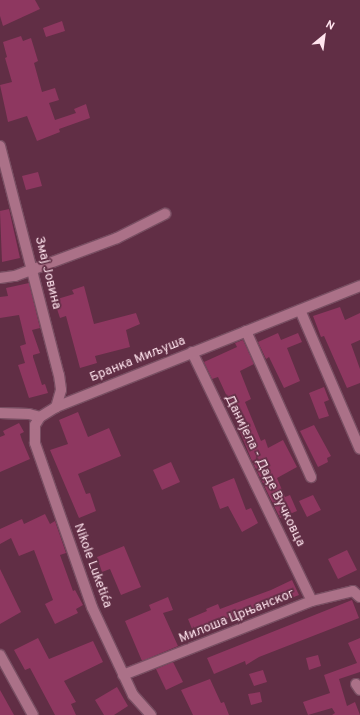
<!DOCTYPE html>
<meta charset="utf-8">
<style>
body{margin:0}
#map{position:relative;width:360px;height:715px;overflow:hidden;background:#612e45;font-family:Overpass,sans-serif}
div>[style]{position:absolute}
.building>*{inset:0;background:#8e3760}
.roads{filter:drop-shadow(1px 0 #784e62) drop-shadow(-1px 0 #784e62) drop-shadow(0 1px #784e62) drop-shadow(0 -1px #784e62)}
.minor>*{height:10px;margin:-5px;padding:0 5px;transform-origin:5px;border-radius:5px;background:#ab7188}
span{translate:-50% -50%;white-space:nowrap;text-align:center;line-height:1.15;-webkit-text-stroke:3.5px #612e45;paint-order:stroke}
.street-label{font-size:13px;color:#ffe4ee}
.north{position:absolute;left:304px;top:16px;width:40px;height:40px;-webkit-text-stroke:3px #612e45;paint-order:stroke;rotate:29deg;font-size:11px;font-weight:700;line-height:16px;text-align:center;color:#ffe4ee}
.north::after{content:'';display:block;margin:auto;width:14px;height:18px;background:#ffe4ee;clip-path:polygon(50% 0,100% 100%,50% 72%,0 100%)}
</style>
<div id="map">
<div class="building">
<i style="clip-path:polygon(0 0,35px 0,40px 9px,3px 26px,0 16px)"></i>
<i style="clip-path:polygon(62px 21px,65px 31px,46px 37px,43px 28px)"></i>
<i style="clip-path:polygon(21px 36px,23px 41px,31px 38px,38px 61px,34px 63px,42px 92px,55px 88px,59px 100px,49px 103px,55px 120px,76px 113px,74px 109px,86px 104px,90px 118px,59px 129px,60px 132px,37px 141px,27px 116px,8px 122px,0 85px,12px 82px,5px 58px,7px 57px,3px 42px)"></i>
<i style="clip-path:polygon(38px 172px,42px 186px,26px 190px,22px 176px)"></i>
<i style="clip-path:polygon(9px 209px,20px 258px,2px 262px,0 211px)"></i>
<i style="clip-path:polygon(29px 283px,40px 328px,32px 330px,40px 353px,33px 355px,33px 357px,42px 385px,45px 384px,48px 393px,29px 398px,18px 365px,25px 363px,20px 346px,26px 344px,19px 315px,0 318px,0 297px,8px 296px,6px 288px)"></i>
<i style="clip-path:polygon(84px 286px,94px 324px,136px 313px,140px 324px,126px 330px,130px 347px,95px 356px,97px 363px,80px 368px,66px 316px,60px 318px,54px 300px,74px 294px,72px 290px)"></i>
<i style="clip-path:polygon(340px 307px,345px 320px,360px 313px,360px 340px,351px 344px,360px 369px,360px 383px,347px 388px,324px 336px,321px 337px,313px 316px)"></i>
<i style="clip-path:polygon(278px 333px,281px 340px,298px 333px,302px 342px,287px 348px,300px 381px,284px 388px,269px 357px,266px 359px,258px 342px)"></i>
<i style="clip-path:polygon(243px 340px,254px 364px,240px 371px,251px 399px,245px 402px,261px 441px,265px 439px,268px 448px,283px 440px,297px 467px,277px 478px,285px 497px,290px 495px,297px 511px,280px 518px,252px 461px,233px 415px,235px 414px,218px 377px,212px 379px,204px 362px,237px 347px,235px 343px)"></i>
<i style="clip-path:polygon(324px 387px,329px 400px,324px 402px,329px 416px,319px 419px,309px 393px)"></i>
<i style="clip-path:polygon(78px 412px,88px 437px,109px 428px,121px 456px,78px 474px,86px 494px,90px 493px,96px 511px,79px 518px,50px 450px,68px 444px,59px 420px)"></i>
<i style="clip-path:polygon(19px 423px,24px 432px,20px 434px,22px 440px,30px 459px,0 472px,0 437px,5px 435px,3px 431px)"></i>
<i style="clip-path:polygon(314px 425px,331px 456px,327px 458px,328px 462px,318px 467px,300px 431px)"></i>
<i style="clip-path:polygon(171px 462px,180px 482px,162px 490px,153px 470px)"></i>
<i style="clip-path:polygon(234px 478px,246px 510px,251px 508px,258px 523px,242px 532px,228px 506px,220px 509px,212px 487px)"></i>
<i style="clip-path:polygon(313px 495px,321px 510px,307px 517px,299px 501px)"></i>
<i style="clip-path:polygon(45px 514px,50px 524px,55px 521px,66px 553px,60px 555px,73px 591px,75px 590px,83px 605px,76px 609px,78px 613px,55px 624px,45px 604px,53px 600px,34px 550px,19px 556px,11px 538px,0 544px,0 529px,22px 519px,24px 524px)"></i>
<i style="clip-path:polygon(124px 546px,141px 587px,121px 595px,110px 569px,102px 572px,97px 557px)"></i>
<i style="clip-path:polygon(347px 550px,357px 570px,338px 579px,328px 559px)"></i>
<i style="clip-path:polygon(0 569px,21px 612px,0 624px)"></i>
<i style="clip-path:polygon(292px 580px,299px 595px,232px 621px,230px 617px,208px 625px,210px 630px,195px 636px,188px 619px,207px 611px,206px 609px,218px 604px,220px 609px,271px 590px)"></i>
<i style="clip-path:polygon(168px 597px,173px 610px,163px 613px,178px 646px,142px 661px,125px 621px,151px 610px,149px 605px)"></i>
<i style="clip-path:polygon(352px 600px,359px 618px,259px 657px,246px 665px,245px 661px,214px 674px,207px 658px)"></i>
<i style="clip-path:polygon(38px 638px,49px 659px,93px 641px,103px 662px,64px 681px,76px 702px,71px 704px,76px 715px,55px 715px,30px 668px,25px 670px,14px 650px)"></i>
<i style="clip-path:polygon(360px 638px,360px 672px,339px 679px,347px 706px,355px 702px,360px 715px,332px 715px,335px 713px,332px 708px,308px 715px,303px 702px,330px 693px,324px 675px,357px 663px,348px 643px)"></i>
<i style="clip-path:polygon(318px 655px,321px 666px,309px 670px,306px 658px)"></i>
<i style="clip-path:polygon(173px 662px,183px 682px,166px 690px,156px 669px)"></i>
<i style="clip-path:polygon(263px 670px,267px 682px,254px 686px,249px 674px)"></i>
<i style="clip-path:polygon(210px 679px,221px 703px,224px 702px,229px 715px,193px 715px,181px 690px)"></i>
<i style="clip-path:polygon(117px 687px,128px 706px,114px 715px,104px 715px,95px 700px)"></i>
<i style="clip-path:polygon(0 690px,14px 715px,0 715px)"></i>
<i style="clip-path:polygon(260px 692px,262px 702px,251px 705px,248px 694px)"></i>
</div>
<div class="roads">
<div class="minor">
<i style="left:0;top:146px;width:236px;rotate:75.6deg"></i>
<i style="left:59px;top:375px;width:15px;rotate:82deg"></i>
<i style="left:61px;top:390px;width:18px;rotate:106deg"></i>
<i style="left:0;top:278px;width:15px;rotate:-8deg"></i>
<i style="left:15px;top:276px;width:109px;rotate:-20.4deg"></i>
<i style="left:117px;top:238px;width:54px;rotate:-26.6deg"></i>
<i style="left:300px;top:310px;width:151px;rotate:66.7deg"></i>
<i style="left:246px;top:331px;width:160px;rotate:66deg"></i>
<i style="left:192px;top:352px;width:276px;rotate:64.3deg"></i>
<i style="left:0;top:413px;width:29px;rotate:2deg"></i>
<i style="left:29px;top:414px;width:11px;rotate:15deg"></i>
<i style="left:0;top:655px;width:68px;rotate:61.2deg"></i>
<i style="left:123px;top:675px;width:203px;rotate:-21.4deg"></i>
<i style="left:312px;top:601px;width:42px;rotate:-13.7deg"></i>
<i style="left:353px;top:591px;width:9px;rotate:41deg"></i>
<i style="left:356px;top:684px;width:7px;rotate:56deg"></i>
<i style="left:151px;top:715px;width:27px;rotate:-132deg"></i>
<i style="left:133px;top:695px;width:97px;rotate:-115deg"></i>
<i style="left:92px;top:607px;width:174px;rotate:-109.2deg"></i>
<i style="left:35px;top:443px;width:18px;rotate:-90deg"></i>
<i style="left:35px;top:425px;width:9px;rotate:-58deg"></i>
<i style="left:40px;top:417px;width:19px;rotate:-32deg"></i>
<i style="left:56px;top:407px;width:327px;rotate:-21.7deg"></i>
</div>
</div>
<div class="street-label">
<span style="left:47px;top:273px;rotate:76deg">Змај Јовина</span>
<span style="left:138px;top:360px;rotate:-22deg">Бранка Миљуша</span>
<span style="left:264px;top:471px;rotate:64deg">Данијела - Даде Вучковца</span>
<span style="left:92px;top:566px;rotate:70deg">Nikole Luketića</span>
<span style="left:237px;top:617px;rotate:-22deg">Милоша Црњанског</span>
</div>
<div class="north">N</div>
</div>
